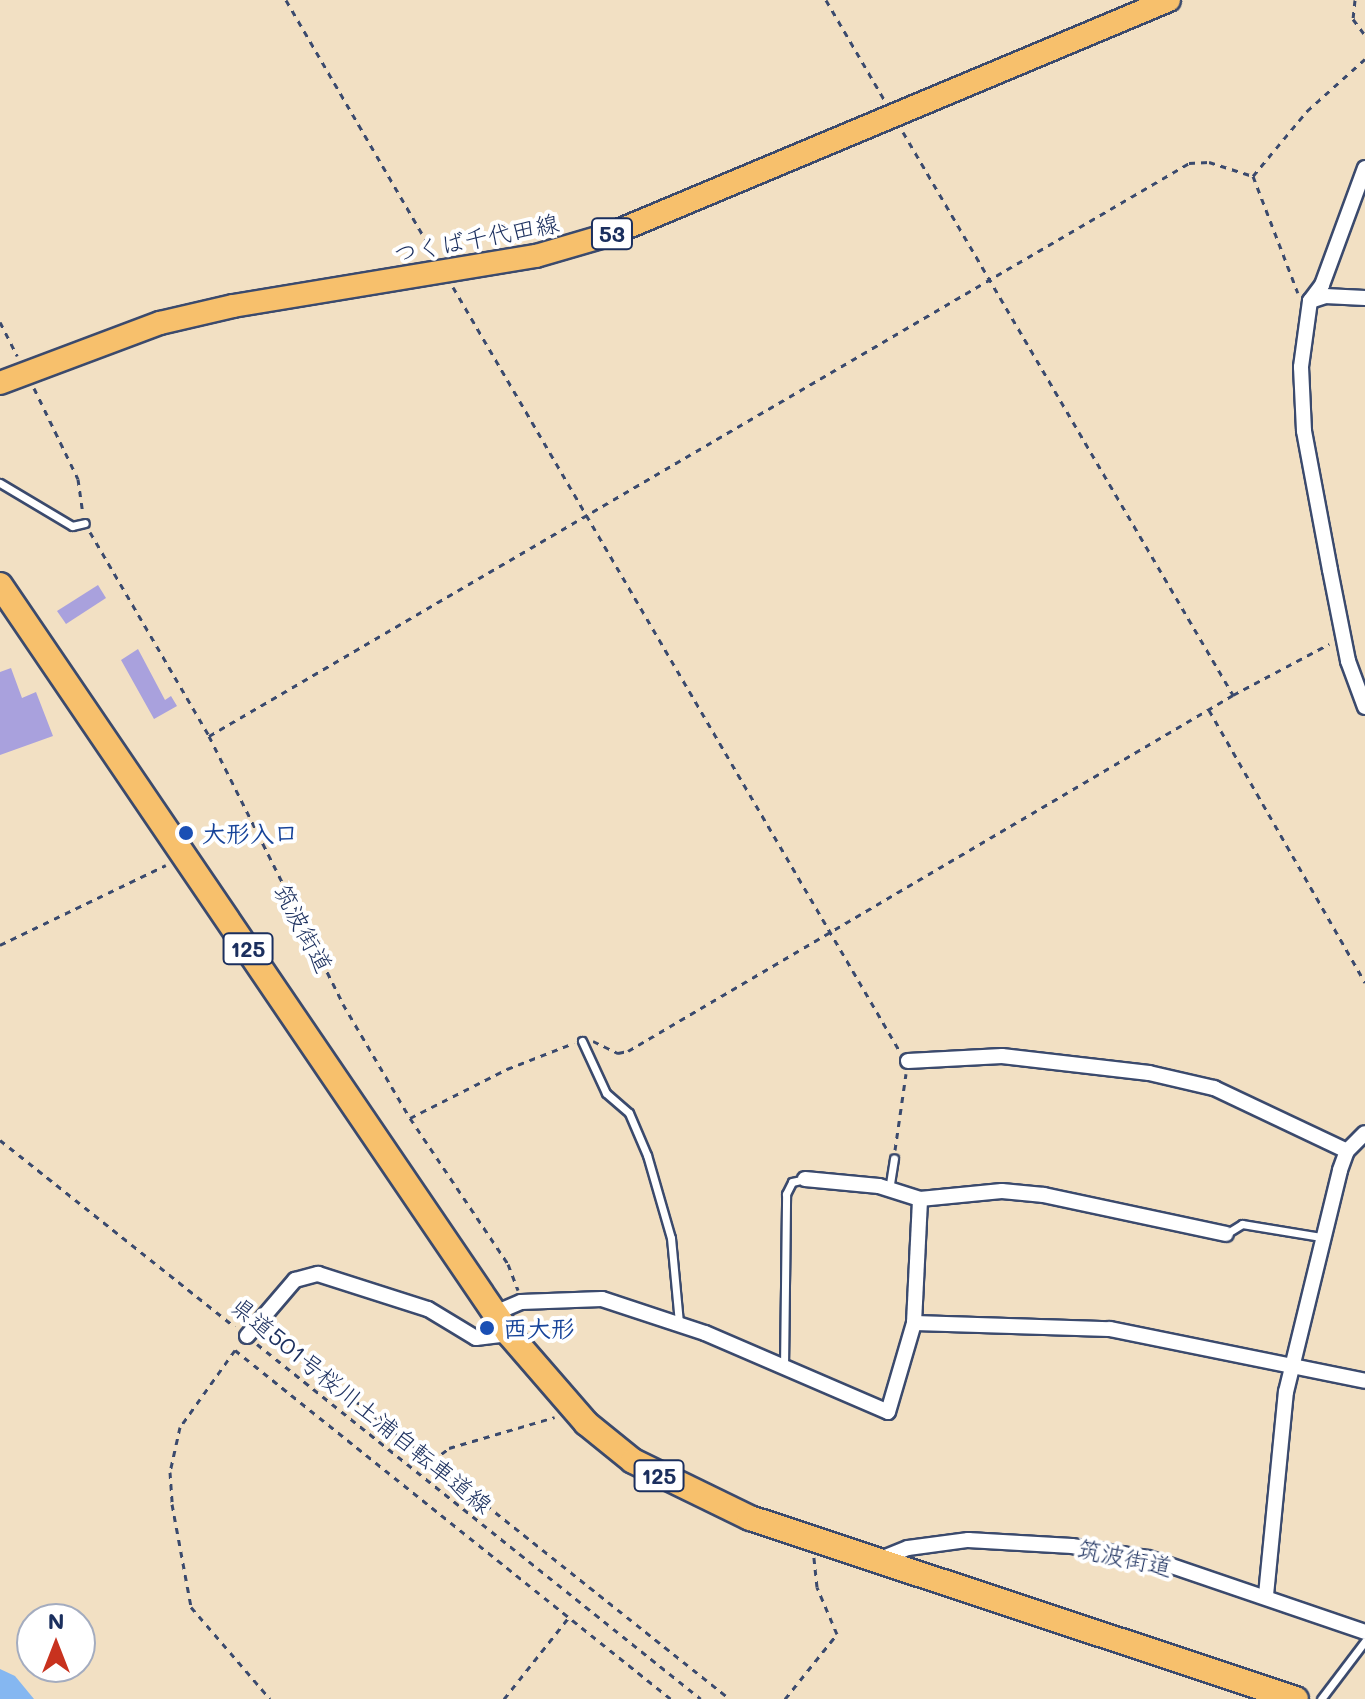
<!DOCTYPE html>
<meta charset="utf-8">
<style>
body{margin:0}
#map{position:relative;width:1365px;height:1699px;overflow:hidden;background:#f2e0c3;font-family:Mali,"Klee One",sans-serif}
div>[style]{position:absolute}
.water>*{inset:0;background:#85b7f1}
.building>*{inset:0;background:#a9a1dd}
.path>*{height:3px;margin-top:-1.5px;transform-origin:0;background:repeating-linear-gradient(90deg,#3b4a6d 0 6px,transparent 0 12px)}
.roads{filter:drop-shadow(2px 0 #3b4a6d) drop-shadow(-2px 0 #3b4a6d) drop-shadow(0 2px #3b4a6d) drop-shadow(0 -2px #3b4a6d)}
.service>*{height:7px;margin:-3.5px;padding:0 3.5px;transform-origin:3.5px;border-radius:3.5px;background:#fff}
.minor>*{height:14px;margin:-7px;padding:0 7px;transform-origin:7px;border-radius:7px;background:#fff}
.primary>*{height:22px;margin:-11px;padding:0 11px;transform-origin:11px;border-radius:11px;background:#f7c06c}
.trunk>*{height:24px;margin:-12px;padding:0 12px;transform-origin:12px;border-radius:12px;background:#f7c06c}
.dots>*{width:22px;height:22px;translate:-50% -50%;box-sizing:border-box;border:4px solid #fff;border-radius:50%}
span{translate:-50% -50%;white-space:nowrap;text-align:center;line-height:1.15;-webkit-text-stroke:8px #fff;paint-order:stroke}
.shield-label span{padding:2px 6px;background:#fff;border:2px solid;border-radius:6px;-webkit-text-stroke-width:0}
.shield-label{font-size:22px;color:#1b2f5e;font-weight:700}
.street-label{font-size:24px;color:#1b2f5e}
.transit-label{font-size:24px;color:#164399;font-weight:700}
.left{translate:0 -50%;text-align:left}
.north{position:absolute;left:16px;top:1603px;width:80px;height:80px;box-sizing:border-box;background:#fff;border:2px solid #a4acbf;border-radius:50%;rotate:0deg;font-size:22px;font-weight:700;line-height:32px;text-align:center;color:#1b2f5e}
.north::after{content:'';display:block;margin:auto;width:28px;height:36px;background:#c8321e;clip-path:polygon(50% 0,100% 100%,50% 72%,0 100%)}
</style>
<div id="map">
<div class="water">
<i style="clip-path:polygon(0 1669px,15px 1676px,34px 1699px,0 1699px)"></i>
</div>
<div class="building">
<i style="clip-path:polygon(98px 585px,106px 598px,66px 624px,57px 611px)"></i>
<i style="clip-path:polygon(138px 649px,165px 700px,171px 696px,177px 706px,154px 719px,121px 660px)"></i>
<i style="clip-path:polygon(11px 668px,22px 698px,36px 692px,53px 736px,0 755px,0 672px)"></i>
</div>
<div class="path">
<i style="left:286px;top:0;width:296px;rotate:59.8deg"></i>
<i style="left:826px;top:0;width:117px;rotate:59.7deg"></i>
<i style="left:1355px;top:0;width:19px;rotate:96deg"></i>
<i style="left:1353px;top:19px;width:20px;rotate:53deg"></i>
<i style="left:903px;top:132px;width:653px;rotate:59.62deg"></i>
<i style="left:1253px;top:176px;width:85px;rotate:-50.3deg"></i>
<i style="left:1307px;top:111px;width:78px;rotate:-41.9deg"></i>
<i style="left:453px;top:287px;width:884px;rotate:59.69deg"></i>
<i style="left:0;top:322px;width:38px;rotate:63deg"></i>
<i style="left:34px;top:388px;width:101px;rotate:64.2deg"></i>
<i style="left:78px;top:479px;width:35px;rotate:82deg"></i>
<i style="left:90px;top:532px;width:236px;rotate:59.7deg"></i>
<i style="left:209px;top:736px;width:300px;rotate:63.4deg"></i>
<i style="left:343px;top:1004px;width:132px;rotate:59.6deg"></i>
<i style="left:410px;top:1118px;width:176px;rotate:56.1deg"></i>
<i style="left:508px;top:1264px;width:28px;rotate:69deg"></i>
<i style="left:1209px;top:710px;width:314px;rotate:60.2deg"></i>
<i style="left:209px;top:736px;width:1135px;rotate:-30.31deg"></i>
<i style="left:1189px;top:163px;width:20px;rotate:-3deg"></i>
<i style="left:1209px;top:162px;width:46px;rotate:17.7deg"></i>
<i style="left:1253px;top:176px;width:125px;rotate:69deg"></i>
<i style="left:0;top:945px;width:184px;rotate:-25.7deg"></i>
<i style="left:593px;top:1041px;width:28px;rotate:26deg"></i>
<i style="left:618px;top:1053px;width:10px;rotate:-11deg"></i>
<i style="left:628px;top:1051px;width:702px;rotate:-30.47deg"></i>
<i style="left:1233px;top:695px;width:109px;rotate:-28deg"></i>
<i style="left:410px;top:1118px;width:109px;rotate:-26.8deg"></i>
<i style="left:507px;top:1069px;width:72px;rotate:-21.2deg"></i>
<i style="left:0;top:1140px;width:300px;rotate:38.5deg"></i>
<i style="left:895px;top:1150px;width:77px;rotate:-81.8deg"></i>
<i style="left:270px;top:1333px;width:588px;rotate:38.51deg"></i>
<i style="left:257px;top:1344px;width:568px;rotate:38.64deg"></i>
<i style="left:235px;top:1350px;width:558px;rotate:38.68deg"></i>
<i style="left:235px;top:1350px;width:95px;rotate:125.5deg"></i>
<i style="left:180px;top:1427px;width:46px;rotate:102.5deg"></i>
<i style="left:170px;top:1472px;width:32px;rotate:86deg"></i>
<i style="left:172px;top:1504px;width:105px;rotate:79.5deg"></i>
<i style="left:191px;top:1607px;width:121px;rotate:49.3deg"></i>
<i style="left:432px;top:1461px;width:21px;rotate:-37deg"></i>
<i style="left:449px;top:1448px;width:110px;rotate:-16.3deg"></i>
<i style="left:504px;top:1699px;width:105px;rotate:-51.6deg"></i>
<i style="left:785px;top:1699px;width:83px;rotate:-51.3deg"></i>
<i style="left:837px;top:1634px;width:51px;rotate:-113.1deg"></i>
<i style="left:817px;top:1587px;width:30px;rotate:-96deg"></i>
</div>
<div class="roads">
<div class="service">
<i style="left:0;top:483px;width:84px;rotate:30.8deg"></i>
<i style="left:72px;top:526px;width:13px;rotate:-13deg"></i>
<i style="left:582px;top:1041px;width:57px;rotate:65.2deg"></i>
<i style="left:606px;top:1093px;width:30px;rotate:41deg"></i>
<i style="left:629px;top:1113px;width:46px;rotate:66.8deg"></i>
<i style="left:647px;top:1155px;width:86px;rotate:73.9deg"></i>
<i style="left:671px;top:1238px;width:85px;rotate:84.6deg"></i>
<i style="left:889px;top:1190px;width:32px;rotate:-81deg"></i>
<i style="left:1226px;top:1234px;width:19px;rotate:-32deg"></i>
<i style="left:1242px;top:1224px;width:80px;rotate:9.3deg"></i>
<i style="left:784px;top:1368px;width:174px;rotate:-89.3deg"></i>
<i style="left:786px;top:1194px;width:13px;rotate:-63deg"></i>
<i style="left:792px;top:1182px;width:13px;rotate:-13deg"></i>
<i style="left:1321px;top:1699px;width:73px;rotate:-52.8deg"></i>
</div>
<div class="minor">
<i style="left:1365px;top:168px;width:125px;rotate:110.2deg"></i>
<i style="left:1322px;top:285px;width:20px;rotate:127deg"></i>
<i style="left:1310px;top:301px;width:67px;rotate:97.8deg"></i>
<i style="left:1301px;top:367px;width:64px;rotate:87.3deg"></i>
<i style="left:1304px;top:431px;width:141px;rotate:79.4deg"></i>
<i style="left:1330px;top:570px;width:93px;rotate:78.8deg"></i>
<i style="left:1348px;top:661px;width:49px;rotate:69.7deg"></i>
<i style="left:1310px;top:301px;width:16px;rotate:-18deg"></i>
<i style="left:1325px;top:296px;width:40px;rotate:2.9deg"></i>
<i style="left:908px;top:1061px;width:94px;rotate:-3deg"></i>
<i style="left:1002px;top:1056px;width:148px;rotate:6.6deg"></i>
<i style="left:1149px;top:1073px;width:67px;rotate:13deg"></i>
<i style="left:1214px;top:1088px;width:147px;rotate:25.3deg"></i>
<i style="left:805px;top:1179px;width:74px;rotate:5.4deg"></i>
<i style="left:879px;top:1186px;width:43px;rotate:17.6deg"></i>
<i style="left:920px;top:1199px;width:82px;rotate:-5.6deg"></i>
<i style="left:1002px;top:1191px;width:42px;rotate:5.4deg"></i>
<i style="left:1044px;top:1195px;width:186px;rotate:12.1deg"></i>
<i style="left:495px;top:1313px;width:28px;rotate:-23deg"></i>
<i style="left:521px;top:1302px;width:81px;rotate:-2.1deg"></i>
<i style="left:602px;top:1299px;width:108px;rotate:18.3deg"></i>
<i style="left:705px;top:1333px;width:199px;rotate:23.3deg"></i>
<i style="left:888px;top:1412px;width:93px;rotate:-73.7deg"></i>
<i style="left:914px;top:1323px;width:196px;rotate:1.8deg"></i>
<i style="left:1110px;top:1329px;width:260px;rotate:11.5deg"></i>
<i style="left:914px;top:1323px;width:124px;rotate:-87.2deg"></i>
<i style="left:247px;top:1336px;width:74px;rotate:-49.4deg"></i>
<i style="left:295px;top:1280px;width:24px;rotate:-15deg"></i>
<i style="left:318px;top:1274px;width:115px;rotate:17.7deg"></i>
<i style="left:428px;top:1309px;width:56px;rotate:31.1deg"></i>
<i style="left:476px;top:1338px;width:33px;rotate:-7deg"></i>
<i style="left:878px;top:1560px;width:32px;rotate:-22deg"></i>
<i style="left:908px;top:1548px;width:61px;rotate:-7.6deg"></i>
<i style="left:968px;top:1540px;width:104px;rotate:3.3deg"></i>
<i style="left:1072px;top:1546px;width:77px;rotate:9deg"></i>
<i style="left:1148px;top:1558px;width:229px;rotate:18.8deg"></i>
<i style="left:1266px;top:1595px;width:204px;rotate:-84.4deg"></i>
<i style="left:1286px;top:1392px;width:228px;rotate:-76.3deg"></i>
<i style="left:1340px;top:1170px;width:20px;rotate:-70deg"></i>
<i style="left:1347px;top:1151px;width:25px;rotate:-45deg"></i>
</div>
<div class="primary">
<i style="left:0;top:383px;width:171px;rotate:-20.6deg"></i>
<i style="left:160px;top:323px;width:75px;rotate:-13.1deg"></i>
<i style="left:233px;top:306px;width:307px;rotate:-9.4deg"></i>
<i style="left:536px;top:256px;width:78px;rotate:-16.3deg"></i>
<i style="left:611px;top:234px;width:605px;rotate:-22.75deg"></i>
</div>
<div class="trunk">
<i style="left:0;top:585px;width:906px;rotate:55.8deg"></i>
<i style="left:509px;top:1334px;width:118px;rotate:49.1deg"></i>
<i style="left:586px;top:1423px;width:60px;rotate:39deg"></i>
<i style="left:633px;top:1461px;width:130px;rotate:26deg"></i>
<i style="left:750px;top:1518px;width:575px;rotate:18.34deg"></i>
</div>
</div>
<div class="dots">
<i style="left:186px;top:833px;background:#1a4fb4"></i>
<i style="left:487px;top:1328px;background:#1a4fb4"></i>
</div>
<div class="shield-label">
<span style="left:612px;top:234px">53</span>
<span style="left:248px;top:949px">125</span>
<span style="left:659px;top:1476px">125</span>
</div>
<div class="street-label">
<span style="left:476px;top:238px;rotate:-11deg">つくば千代田線</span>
<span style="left:304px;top:928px;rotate:62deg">筑波街道</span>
<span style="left:362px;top:1405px;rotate:39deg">県道501号桜川土浦自転車道線</span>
<span style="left:1125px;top:1557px;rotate:12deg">筑波街道</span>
</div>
<div class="transit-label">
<span class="left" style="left:202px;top:833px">大形入口</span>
<span class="left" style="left:503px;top:1328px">西大形</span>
</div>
<div class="north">N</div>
</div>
